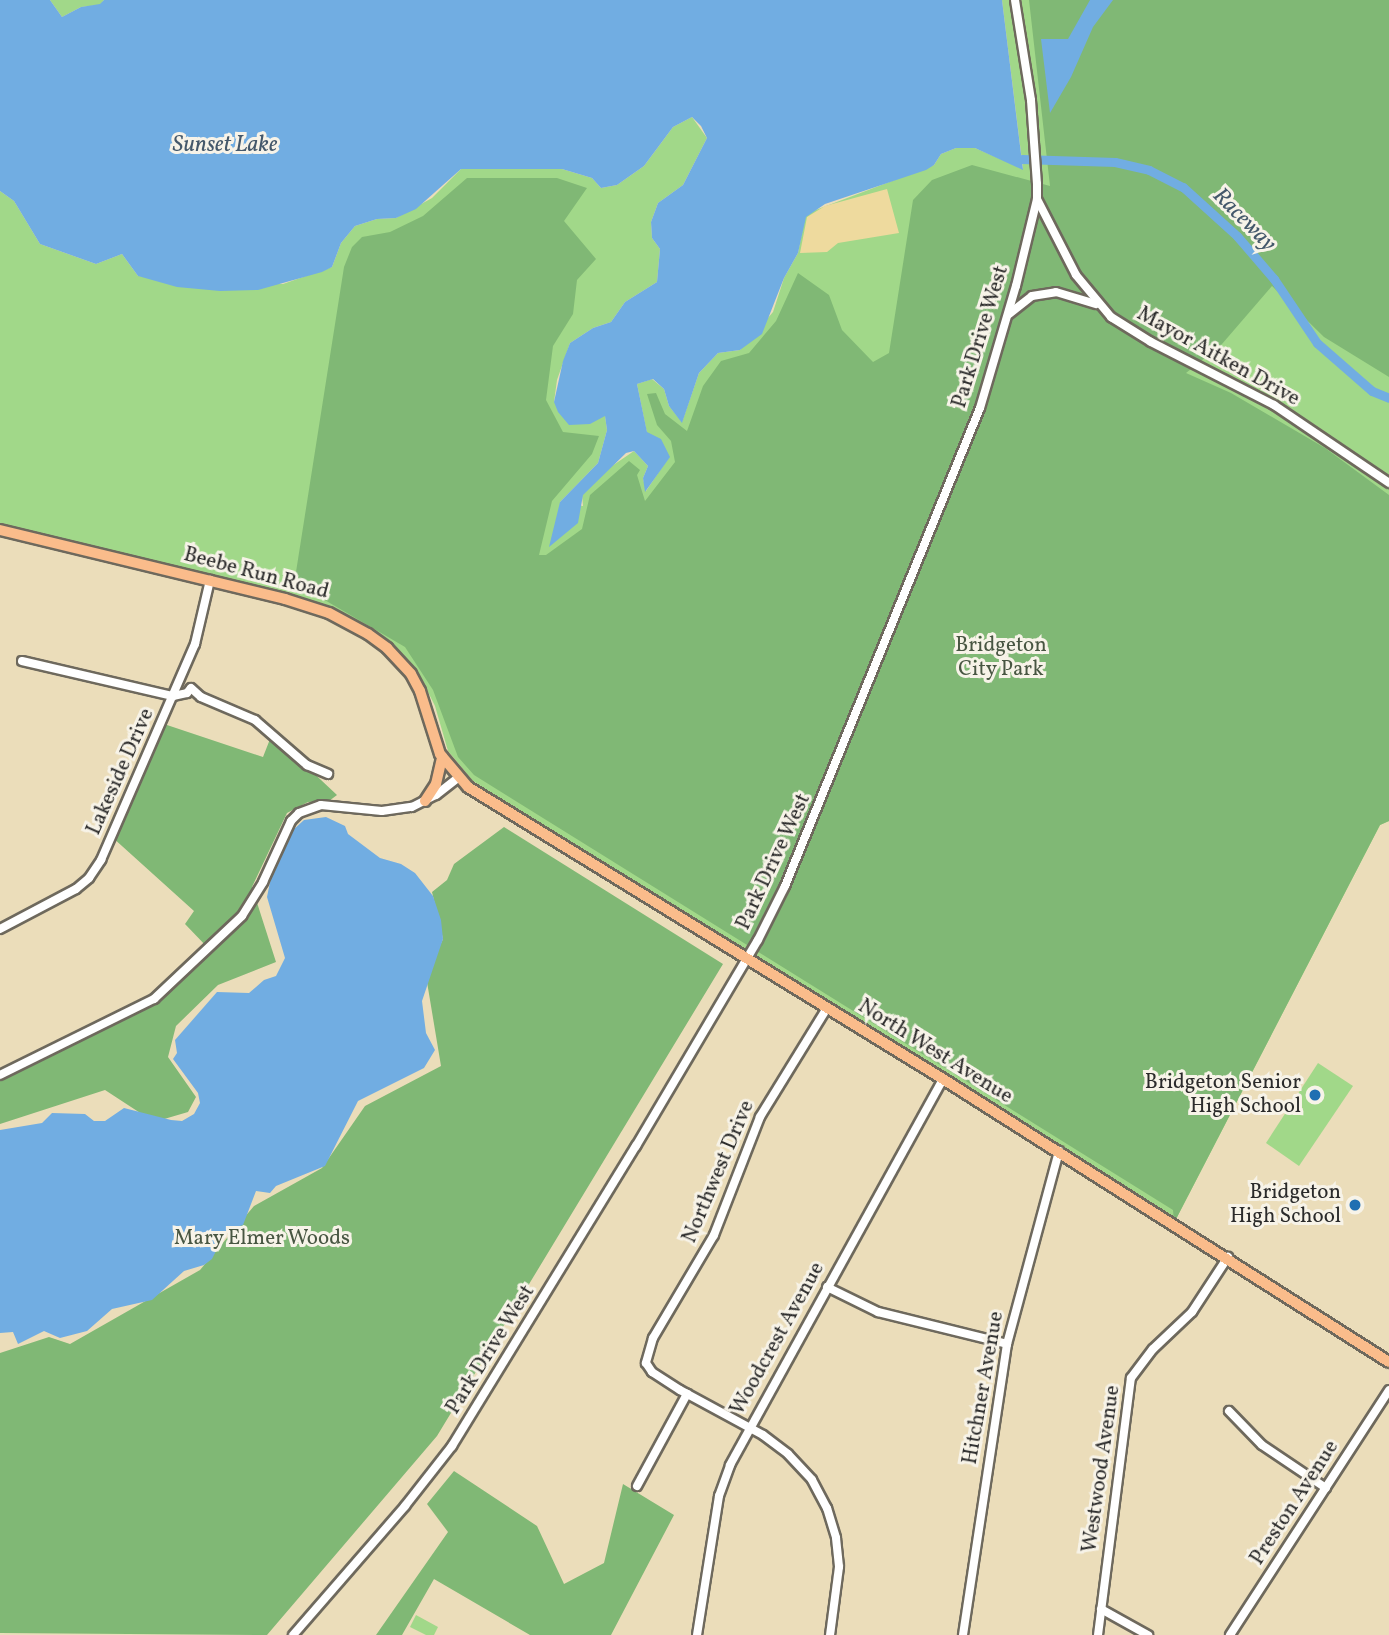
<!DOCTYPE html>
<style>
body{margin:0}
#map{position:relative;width:1389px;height:1635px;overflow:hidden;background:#ebddba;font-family:Vollkorn,serif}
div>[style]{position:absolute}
.green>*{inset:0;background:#a1d889}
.forest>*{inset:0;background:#80b875}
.sand>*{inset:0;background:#eeda9e}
.water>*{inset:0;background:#71ade2}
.canal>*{height:9px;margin:-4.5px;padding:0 4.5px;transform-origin:4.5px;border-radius:4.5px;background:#71ade2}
.roads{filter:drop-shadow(2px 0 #6e695d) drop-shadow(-2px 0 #6e695d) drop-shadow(0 2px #6e695d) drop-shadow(0 -2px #6e695d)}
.minor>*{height:8px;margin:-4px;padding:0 4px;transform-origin:4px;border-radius:4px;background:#fff}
.major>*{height:10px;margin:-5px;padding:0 5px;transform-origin:5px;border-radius:5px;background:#fabc8b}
.dots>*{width:19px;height:19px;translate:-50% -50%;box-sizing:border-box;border:4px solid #f7f3e8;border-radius:50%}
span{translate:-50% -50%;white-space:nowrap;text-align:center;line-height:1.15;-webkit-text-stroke:6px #f7f3e8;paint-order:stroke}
.street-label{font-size:21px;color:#2b2b2b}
.park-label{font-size:21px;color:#485642}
.poi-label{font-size:21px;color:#2b2b2b}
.right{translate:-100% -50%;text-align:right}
.water-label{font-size:23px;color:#44586b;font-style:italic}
</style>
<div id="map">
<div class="green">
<i style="clip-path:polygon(50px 0,104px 0,100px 5px,81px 7px,62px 17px)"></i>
<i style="clip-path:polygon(1002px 0,1389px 0,1389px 821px,1380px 825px,1174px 1223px,638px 889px,473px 781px,448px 751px,435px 706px,420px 676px,395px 648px,345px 614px,291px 594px,0 523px,0 191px,14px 201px,40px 244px,96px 264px,122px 254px,138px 276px,283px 284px,332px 267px,341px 243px,355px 226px,377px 219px,396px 218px,432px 198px,461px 169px,562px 169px,592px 178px,601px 188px,617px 185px,644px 166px,673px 127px,692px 117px,707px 138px,683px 185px,658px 203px,651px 222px,652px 238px,660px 249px,657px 282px,625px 302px,611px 322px,593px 328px,570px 343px,557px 380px,554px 402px,605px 416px,607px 430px,598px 463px,560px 502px,583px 506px,582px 495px,609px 468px,634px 451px,648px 466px,643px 478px,646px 491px,669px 457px,647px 433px,637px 384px,652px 379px,664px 389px,669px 406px,682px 422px,699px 373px,718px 353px,740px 350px,773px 312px,784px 278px,798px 253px,805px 217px,813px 211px,934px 165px,941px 154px,956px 148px,975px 148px,1023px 169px)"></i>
<i style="clip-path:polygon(1318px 1063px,1353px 1086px,1299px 1166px,1266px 1143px)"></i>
<i style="clip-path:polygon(416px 1615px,438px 1627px,434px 1635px,426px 1635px,410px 1627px)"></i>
</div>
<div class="forest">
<i style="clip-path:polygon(1029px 0,1389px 0,1389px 377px,1324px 337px,1272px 286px,1222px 344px,1186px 373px,1231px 393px,1325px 448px,1389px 495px,1389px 821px,1380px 825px,1174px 1223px,1173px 1210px,474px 775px,458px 757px,433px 690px,405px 647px,323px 599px,293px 591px,344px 267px,352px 247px,362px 237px,390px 232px,423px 216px,467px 178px,557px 178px,587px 188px,564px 221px,596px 259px,577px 280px,573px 314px,553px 346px,546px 400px,563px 432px,599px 436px,592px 454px,552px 501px,539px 555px,546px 555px,582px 529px,590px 495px,629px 461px,640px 470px,637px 475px,645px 501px,675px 462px,671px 441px,657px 425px,647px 394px,656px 393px,665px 414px,687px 431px,703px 386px,721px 361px,749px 353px,776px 321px,798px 273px,829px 295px,842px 330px,873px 362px,889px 353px,913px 200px,932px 180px,972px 165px,1050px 186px)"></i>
<i style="clip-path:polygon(161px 723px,263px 757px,272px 734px,337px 795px,329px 801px,308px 802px,287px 813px,252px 887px,276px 962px,218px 985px,176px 1026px,168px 1057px,196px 1097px,188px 1112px,154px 1122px,105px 1090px,0 1124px,0 1075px,111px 1024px,209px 949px,185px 924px,194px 911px,112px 837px)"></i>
<i style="clip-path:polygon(504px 827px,723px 964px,437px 1436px,267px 1635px,0 1633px,0 1353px,49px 1337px,70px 1344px,200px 1270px,254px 1206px,322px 1168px,365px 1106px,441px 1066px,426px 976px,443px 939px,432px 892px,447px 880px,454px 864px)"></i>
<i style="clip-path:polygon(454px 1471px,537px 1526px,564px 1584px,604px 1563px,623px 1484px,674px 1515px,611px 1635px,530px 1635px,434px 1579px,402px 1635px,376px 1635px,448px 1532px,427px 1504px)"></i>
</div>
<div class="sand">
<i style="clip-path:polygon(887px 189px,899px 233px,838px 243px,827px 252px,800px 253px,807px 217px,825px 206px)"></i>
</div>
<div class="water">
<i style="clip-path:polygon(0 0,50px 0,62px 17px,81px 7px,100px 4px,104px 0,1002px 0,1023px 170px,975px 148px,956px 148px,941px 154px,934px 165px,926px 170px,825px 204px,806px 217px,798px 253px,784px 278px,762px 334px,740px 350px,718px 353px,699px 373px,682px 423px,669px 406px,664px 389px,653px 379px,637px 384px,647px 432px,661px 439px,670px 457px,645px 492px,643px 478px,648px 466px,634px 451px,626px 453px,583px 495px,578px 523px,549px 547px,560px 502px,598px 463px,607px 430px,605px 416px,590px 424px,569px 425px,558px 412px,554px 402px,563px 361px,570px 343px,593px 328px,611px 322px,625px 302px,657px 282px,660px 249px,652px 238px,651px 222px,658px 203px,683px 185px,707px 138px,701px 126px,692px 117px,673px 127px,644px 166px,617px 185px,601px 188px,592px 178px,562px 169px,461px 169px,416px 209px,396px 218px,377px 219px,355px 226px,341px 243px,332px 267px,322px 272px,258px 290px,220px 291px,177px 287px,138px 276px,122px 254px,96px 264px,40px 244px,14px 201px,0 191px)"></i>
<i style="clip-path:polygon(1090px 0,1113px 0,1093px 27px,1071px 77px,1050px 113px,1041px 39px,1068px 39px)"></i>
<i style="clip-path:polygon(326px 817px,345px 826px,348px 834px,380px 858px,401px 864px,415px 873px,433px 896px,441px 920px,443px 939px,422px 1001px,426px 1033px,435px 1050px,424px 1068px,358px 1101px,325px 1166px,276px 1186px,270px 1193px,256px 1191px,243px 1225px,226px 1231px,212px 1259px,204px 1265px,184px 1271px,152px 1300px,112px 1309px,87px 1331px,60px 1338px,44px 1331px,18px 1344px,13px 1332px,0 1333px,0 1130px,42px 1123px,52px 1113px,85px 1114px,94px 1121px,105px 1121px,124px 1108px,171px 1120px,182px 1121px,194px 1114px,200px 1103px,198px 1093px,173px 1059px,177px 1053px,175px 1040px,217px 992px,249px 993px,264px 980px,276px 976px,285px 958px,267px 897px,271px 877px,293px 830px,304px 820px)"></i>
</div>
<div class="canal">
<i style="left:1022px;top:159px;width:93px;rotate:1.8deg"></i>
<i style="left:1115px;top:162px;width:35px;rotate:13deg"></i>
<i style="left:1149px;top:170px;width:38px;rotate:27deg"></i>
<i style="left:1183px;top:187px;width:73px;rotate:42.2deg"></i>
<i style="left:1237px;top:236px;width:57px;rotate:49.3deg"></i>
<i style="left:1274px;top:279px;width:77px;rotate:56.1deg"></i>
<i style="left:1317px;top:343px;width:73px;rotate:41.1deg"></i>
<i style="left:1372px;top:391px;width:18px;rotate:22deg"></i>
</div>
<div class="roads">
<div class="minor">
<i style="left:1037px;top:199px;width:85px;rotate:62.8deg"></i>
<i style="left:1076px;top:275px;width:55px;rotate:50.2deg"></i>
<i style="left:1111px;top:317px;width:47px;rotate:32deg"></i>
<i style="left:1151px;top:342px;width:138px;rotate:27.1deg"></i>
<i style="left:1274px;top:405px;width:139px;rotate:34.1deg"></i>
<i style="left:1009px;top:314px;width:29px;rotate:-38deg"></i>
<i style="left:1032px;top:296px;width:24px;rotate:-9deg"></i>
<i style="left:1056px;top:292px;width:42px;rotate:16.7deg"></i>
<i style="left:22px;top:661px;width:155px;rotate:13.1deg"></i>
<i style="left:173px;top:696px;width:14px;rotate:-12deg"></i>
<i style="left:187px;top:693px;width:6px;rotate:-51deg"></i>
<i style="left:191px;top:688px;width:13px;rotate:42deg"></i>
<i style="left:201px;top:697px;width:59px;rotate:23.1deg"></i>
<i style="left:255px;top:720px;width:69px;rotate:40.9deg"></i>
<i style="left:307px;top:765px;width:23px;rotate:23deg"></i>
<i style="left:0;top:929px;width:86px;rotate:-27.8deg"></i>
<i style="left:76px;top:889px;width:17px;rotate:-40deg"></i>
<i style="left:89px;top:878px;width:22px;rotate:-56deg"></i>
<i style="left:101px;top:860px;width:236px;rotate:-66.5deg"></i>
<i style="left:195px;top:644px;width:66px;rotate:-76.8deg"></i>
<i style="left:827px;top:1008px;width:128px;rotate:121.6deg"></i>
<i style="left:760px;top:1117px;width:127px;rotate:111.3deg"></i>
<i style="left:714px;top:1235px;width:120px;rotate:120.6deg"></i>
<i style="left:653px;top:1338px;width:26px;rotate:106deg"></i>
<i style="left:646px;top:1363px;width:11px;rotate:56deg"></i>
<i style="left:652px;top:1372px;width:33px;rotate:33deg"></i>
<i style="left:680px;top:1390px;width:94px;rotate:28.5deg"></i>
<i style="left:763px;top:1435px;width:31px;rotate:37deg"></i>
<i style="left:788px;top:1454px;width:35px;rotate:47deg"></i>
<i style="left:812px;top:1480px;width:32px;rotate:62deg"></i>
<i style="left:827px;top:1508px;width:31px;rotate:73deg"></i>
<i style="left:836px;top:1538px;width:29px;rotate:84deg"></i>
<i style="left:839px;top:1567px;width:69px;rotate:97.5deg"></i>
<i style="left:0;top:1075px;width:172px;rotate:-26.3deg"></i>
<i style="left:154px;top:999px;width:121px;rotate:-43.3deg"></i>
<i style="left:242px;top:916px;width:40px;rotate:-58deg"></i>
<i style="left:263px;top:882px;width:67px;rotate:-65.3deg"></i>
<i style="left:291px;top:821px;width:11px;rotate:-45deg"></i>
<i style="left:299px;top:813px;width:23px;rotate:-20deg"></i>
<i style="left:321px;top:805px;width:61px;rotate:5.6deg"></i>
<i style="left:382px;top:811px;width:30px;rotate:-8deg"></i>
<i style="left:412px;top:807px;width:27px;rotate:-27deg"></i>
<i style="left:436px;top:795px;width:28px;rotate:-38deg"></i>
<i style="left:827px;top:1287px;width:57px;rotate:26.1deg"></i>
<i style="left:878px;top:1312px;width:133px;rotate:13.9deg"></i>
<i style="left:1229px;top:1411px;width:47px;rotate:45.9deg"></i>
<i style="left:1262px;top:1445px;width:77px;rotate:33.9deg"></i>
<i style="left:637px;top:1486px;width:105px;rotate:-61.5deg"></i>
<i style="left:1101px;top:1609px;width:54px;rotate:29deg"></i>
<i style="left:293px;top:1635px;width:171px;rotate:-49deg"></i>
<i style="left:405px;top:1506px;width:76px;rotate:-51.9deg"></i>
<i style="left:452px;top:1446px;width:352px;rotate:-58.5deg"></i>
<i style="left:636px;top:1146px;width:239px;rotate:-59.4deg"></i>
<i style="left:758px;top:940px;width:60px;rotate:-63.4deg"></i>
<i style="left:785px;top:886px;width:516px;rotate:-67.81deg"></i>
<i style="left:980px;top:408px;width:127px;rotate:-73.6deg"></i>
<i style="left:1016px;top:286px;width:89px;rotate:-76.4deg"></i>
<i style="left:1037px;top:199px;width:15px;rotate:-90deg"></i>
<i style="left:1037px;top:184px;width:84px;rotate:-94.1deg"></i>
<i style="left:1031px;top:100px;width:101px;rotate:-99.1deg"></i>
<i style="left:697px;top:1635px;width:141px;rotate:-81deg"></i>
<i style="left:719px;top:1496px;width:33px;rotate:-70deg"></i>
<i style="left:730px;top:1465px;width:441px;rotate:-61.1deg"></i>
<i style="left:963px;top:1635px;width:294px;rotate:-81.4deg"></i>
<i style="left:1007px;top:1344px;width:200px;rotate:-74.9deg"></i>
<i style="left:1098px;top:1635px;width:259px;rotate:-82.7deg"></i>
<i style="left:1131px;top:1378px;width:36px;rotate:-53deg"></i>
<i style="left:1153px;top:1349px;width:54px;rotate:-43.5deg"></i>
<i style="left:1192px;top:1312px;width:66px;rotate:-56.8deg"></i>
<i style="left:1230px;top:1635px;width:292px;rotate:-57deg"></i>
</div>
<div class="major">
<i style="left:0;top:530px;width:293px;rotate:13.6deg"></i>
<i style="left:285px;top:599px;width:46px;rotate:17.7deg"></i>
<i style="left:329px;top:613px;width:44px;rotate:28.3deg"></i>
<i style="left:368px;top:634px;width:24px;rotate:36deg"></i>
<i style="left:387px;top:648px;width:35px;rotate:47deg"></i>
<i style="left:411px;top:674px;width:19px;rotate:62deg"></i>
<i style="left:420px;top:691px;width:66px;rotate:72.4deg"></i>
<i style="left:440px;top:754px;width:43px;rotate:49.7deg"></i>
<i style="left:468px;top:787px;width:558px;rotate:31.58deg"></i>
<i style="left:943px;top:1079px;width:528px;rotate:32.4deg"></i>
<i style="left:425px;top:801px;width:20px;rotate:-57deg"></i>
<i style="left:436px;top:784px;width:28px;rotate:-77deg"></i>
</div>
</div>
<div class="dots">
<i style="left:1315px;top:1095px;background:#1f6fb2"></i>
<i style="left:1355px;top:1205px;background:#1f6fb2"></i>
</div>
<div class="street-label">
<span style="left:981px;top:337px;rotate:-73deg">Park Drive West</span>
<span style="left:1218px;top:357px;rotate:29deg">Mayor Aitken Drive</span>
<span style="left:256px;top:574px;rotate:15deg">Beebe Run Road</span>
<span style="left:121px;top:772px;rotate:-66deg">Lakeside Drive</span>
<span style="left:774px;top:862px;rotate:-65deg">Park Drive West</span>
<span style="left:935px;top:1052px;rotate:32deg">North West Avenue</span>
<span style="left:719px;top:1172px;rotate:-67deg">Northwest Drive</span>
<span style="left:778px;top:1339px;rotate:-61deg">Woodcrest Avenue</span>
<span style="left:491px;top:1350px;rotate:-58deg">Park Drive West</span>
<span style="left:984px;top:1388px;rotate:-80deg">Hitchner Avenue</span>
<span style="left:1102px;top:1469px;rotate:-82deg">Westwood Avenue</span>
<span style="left:1295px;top:1503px;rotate:-57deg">Preston Avenue</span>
</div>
<div class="park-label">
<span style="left:1001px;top:658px">Bridgeton<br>City Park</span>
<span style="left:262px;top:1239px">Mary Elmer Woods</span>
</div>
<div class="poi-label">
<span class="right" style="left:1301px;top:1095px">Bridgeton Senior<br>High School</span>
<span class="right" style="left:1341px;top:1205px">Bridgeton<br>High School</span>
</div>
<div class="water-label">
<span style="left:225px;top:145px">Sunset Lake</span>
<span style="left:1244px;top:220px;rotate:45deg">Raceway</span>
</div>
</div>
